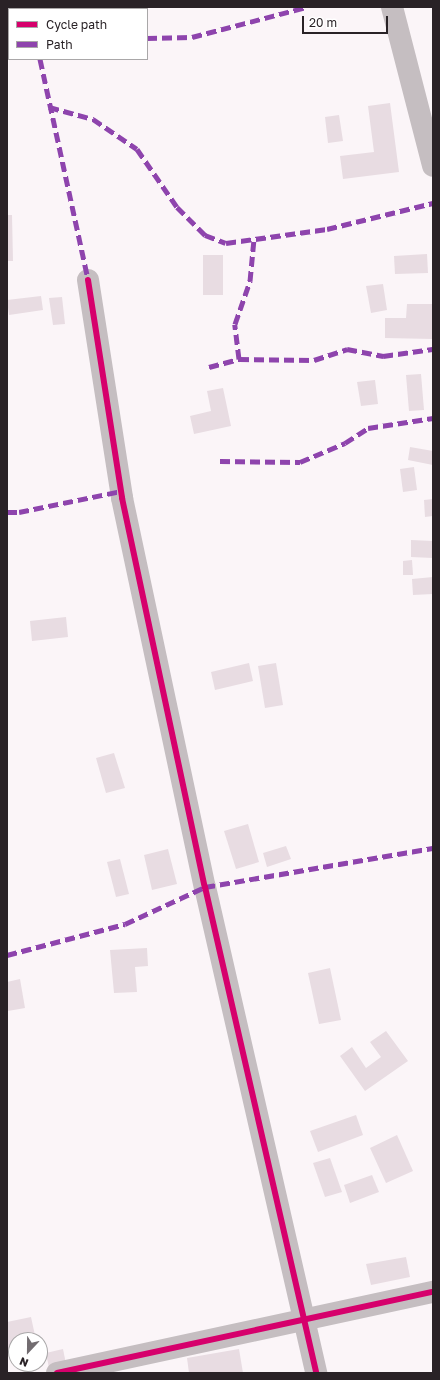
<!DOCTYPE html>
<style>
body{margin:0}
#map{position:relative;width:440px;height:1380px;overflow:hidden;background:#fbf5f8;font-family:"Golos Text",sans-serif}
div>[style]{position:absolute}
.building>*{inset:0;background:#e8dce2}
.street>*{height:22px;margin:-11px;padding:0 11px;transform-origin:11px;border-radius:11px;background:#c5bec1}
.quiet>*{height:5px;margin-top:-2.5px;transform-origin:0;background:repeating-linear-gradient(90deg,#8e44ad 0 10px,transparent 0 15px)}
.cycleway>*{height:6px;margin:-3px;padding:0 3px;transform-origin:3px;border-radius:3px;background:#d6006c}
span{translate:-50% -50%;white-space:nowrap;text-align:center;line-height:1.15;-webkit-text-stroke:3.5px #fff;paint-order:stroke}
.frame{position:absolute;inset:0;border:8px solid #292226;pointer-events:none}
.legend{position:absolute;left:8px;top:8px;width:140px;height:52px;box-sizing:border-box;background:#fff;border:1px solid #a9a7a8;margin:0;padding:5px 7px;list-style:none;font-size:12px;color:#292226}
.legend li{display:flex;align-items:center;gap:8px;height:20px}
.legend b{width:20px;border:1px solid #a9a7a8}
.north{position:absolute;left:8px;top:1332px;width:40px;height:40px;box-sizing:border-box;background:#fff;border:1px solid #a9a7a8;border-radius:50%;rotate:202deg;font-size:11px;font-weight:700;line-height:16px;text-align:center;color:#292226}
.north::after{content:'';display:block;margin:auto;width:14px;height:18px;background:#726c70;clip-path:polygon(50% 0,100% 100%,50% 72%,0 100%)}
.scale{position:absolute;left:302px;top:16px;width:86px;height:18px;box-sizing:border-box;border:2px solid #292226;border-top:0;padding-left:5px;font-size:12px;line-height:14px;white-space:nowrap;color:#292226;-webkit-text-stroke:3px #fff;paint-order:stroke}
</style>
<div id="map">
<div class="building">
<i style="clip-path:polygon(390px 103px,399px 172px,343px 179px,340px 156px,374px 152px,368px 106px)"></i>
<i style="clip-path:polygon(339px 115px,343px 141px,328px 143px,325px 117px)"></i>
<i style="clip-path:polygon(7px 215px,12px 215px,13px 261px,7px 261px)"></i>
<i style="clip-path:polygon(427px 254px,428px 273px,395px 274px,394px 256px)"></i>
<i style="clip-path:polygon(203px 255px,223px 255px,223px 295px,203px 295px)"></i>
<i style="clip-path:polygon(383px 284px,387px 310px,371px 313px,366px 286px)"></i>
<i style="clip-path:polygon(41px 296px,43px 310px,9px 315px,7px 300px)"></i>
<i style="clip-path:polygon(62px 297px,65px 324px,53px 325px,49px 298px)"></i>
<i style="clip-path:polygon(407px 304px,433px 304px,433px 339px,385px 338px,385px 318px,406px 318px)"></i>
<i style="clip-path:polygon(421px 374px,424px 410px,409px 411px,406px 375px)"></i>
<i style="clip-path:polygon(375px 380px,378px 404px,361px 406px,357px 382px)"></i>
<i style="clip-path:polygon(223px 388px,231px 426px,194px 434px,190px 416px,211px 411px,207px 391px)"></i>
<i style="clip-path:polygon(410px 447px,433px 451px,433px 465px,408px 460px)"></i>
<i style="clip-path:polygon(414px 467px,417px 490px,403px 492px,400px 469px)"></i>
<i style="clip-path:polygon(433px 499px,433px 516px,425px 517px,424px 500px)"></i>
<i style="clip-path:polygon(411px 540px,433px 541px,433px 558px,411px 557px)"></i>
<i style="clip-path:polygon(412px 560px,413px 575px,403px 575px,403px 561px)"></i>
<i style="clip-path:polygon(433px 577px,433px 594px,413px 595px,412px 579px)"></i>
<i style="clip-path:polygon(66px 617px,68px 637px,32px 641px,30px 621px)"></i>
<i style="clip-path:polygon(249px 663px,253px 681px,215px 690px,211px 672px)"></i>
<i style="clip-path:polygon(276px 663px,283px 705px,265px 708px,258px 666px)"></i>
<i style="clip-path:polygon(114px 753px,125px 788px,106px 793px,96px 758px)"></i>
<i style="clip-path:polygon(248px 824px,259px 862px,236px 869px,224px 831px)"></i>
<i style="clip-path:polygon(286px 846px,291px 859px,267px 867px,263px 853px)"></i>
<i style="clip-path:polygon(168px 849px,177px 884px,152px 890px,144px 855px)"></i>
<i style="clip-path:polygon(120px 859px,129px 894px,116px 897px,107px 862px)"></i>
<i style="clip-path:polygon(147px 948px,148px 966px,135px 967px,137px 992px,114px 993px,110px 950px)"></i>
<i style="clip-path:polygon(330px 968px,341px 1020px,319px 1024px,308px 973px)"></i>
<i style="clip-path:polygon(20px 979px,25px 1008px,8px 1011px,7px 982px)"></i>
<i style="clip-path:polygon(386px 1031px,408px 1061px,365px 1091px,340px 1056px,352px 1047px,366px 1068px,381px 1057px,370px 1042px)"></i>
<i style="clip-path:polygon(356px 1115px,363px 1135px,318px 1152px,310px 1131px)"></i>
<i style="clip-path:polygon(397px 1135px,413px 1171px,386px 1183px,370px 1148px)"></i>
<i style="clip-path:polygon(330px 1158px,342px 1192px,325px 1197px,313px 1163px)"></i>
<i style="clip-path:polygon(372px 1175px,379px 1192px,350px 1203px,344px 1185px)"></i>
<i style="clip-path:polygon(406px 1257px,410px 1277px,371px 1285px,366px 1264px)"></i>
<i style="clip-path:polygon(31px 1317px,36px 1340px,16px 1340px,16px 1363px,12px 1364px,7px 1344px,7px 1322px)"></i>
<i style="clip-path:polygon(63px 1349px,66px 1364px,49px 1368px,46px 1353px)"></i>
<i style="clip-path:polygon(239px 1349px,243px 1373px,189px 1373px,187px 1358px)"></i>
</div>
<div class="street">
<i style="left:392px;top:7px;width:164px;rotate:75.5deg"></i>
<i style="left:88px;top:280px;width:221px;rotate:81.1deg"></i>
<i style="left:122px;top:498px;width:398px;rotate:78deg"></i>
<i style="left:205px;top:887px;width:499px;rotate:77.1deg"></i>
<i style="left:57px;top:1373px;width:385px;rotate:-12.2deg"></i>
</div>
<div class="quiet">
<i style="left:29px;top:7px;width:2px;rotate:63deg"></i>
<i style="left:147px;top:38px;width:45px;rotate:-1.3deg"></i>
<i style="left:192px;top:37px;width:118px;rotate:-14.7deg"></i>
<i style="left:40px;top:59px;width:226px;rotate:77.7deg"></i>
<i style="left:49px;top:107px;width:46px;rotate:15.3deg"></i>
<i style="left:93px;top:119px;width:53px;rotate:34.3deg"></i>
<i style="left:137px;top:149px;width:70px;rotate:55.4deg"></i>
<i style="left:177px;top:207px;width:40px;rotate:45deg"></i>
<i style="left:205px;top:235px;width:22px;rotate:21deg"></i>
<i style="left:226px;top:243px;width:102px;rotate:-7.9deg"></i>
<i style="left:327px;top:229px;width:109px;rotate:-13.8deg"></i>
<i style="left:239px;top:359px;width:35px;rotate:-97deg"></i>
<i style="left:235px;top:324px;width:46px;rotate:-70.8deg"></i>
<i style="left:250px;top:281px;width:42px;rotate:-84.6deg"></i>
<i style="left:209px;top:367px;width:31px;rotate:-15deg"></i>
<i style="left:239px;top:359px;width:75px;rotate:0.8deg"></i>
<i style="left:314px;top:360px;width:35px;rotate:-18deg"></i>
<i style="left:347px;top:349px;width:37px;rotate:11deg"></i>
<i style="left:383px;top:356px;width:50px;rotate:-8deg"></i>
<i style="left:220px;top:461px;width:80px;rotate:0.7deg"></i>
<i style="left:300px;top:462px;width:49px;rotate:-22.9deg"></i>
<i style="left:345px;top:443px;width:27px;rotate:-33deg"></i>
<i style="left:368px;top:428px;width:66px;rotate:-8.7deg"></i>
<i style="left:7px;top:512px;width:12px"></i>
<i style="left:19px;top:512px;width:104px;rotate:-11.6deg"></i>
<i style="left:7px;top:955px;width:122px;rotate:-14.7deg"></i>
<i style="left:125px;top:924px;width:88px;rotate:-24.8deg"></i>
<i style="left:205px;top:887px;width:231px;rotate:-9.7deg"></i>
</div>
<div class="cycleway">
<i style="left:88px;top:280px;width:221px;rotate:81.1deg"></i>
<i style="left:122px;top:498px;width:398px;rotate:78deg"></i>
<i style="left:205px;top:887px;width:499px;rotate:77.1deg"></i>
<i style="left:57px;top:1373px;width:385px;rotate:-12.2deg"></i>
</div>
<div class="frame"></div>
<ul class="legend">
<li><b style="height:5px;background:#d6006c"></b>Cycle path</li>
<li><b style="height:5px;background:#8e44ad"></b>Path</li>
</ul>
<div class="north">N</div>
<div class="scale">20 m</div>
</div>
